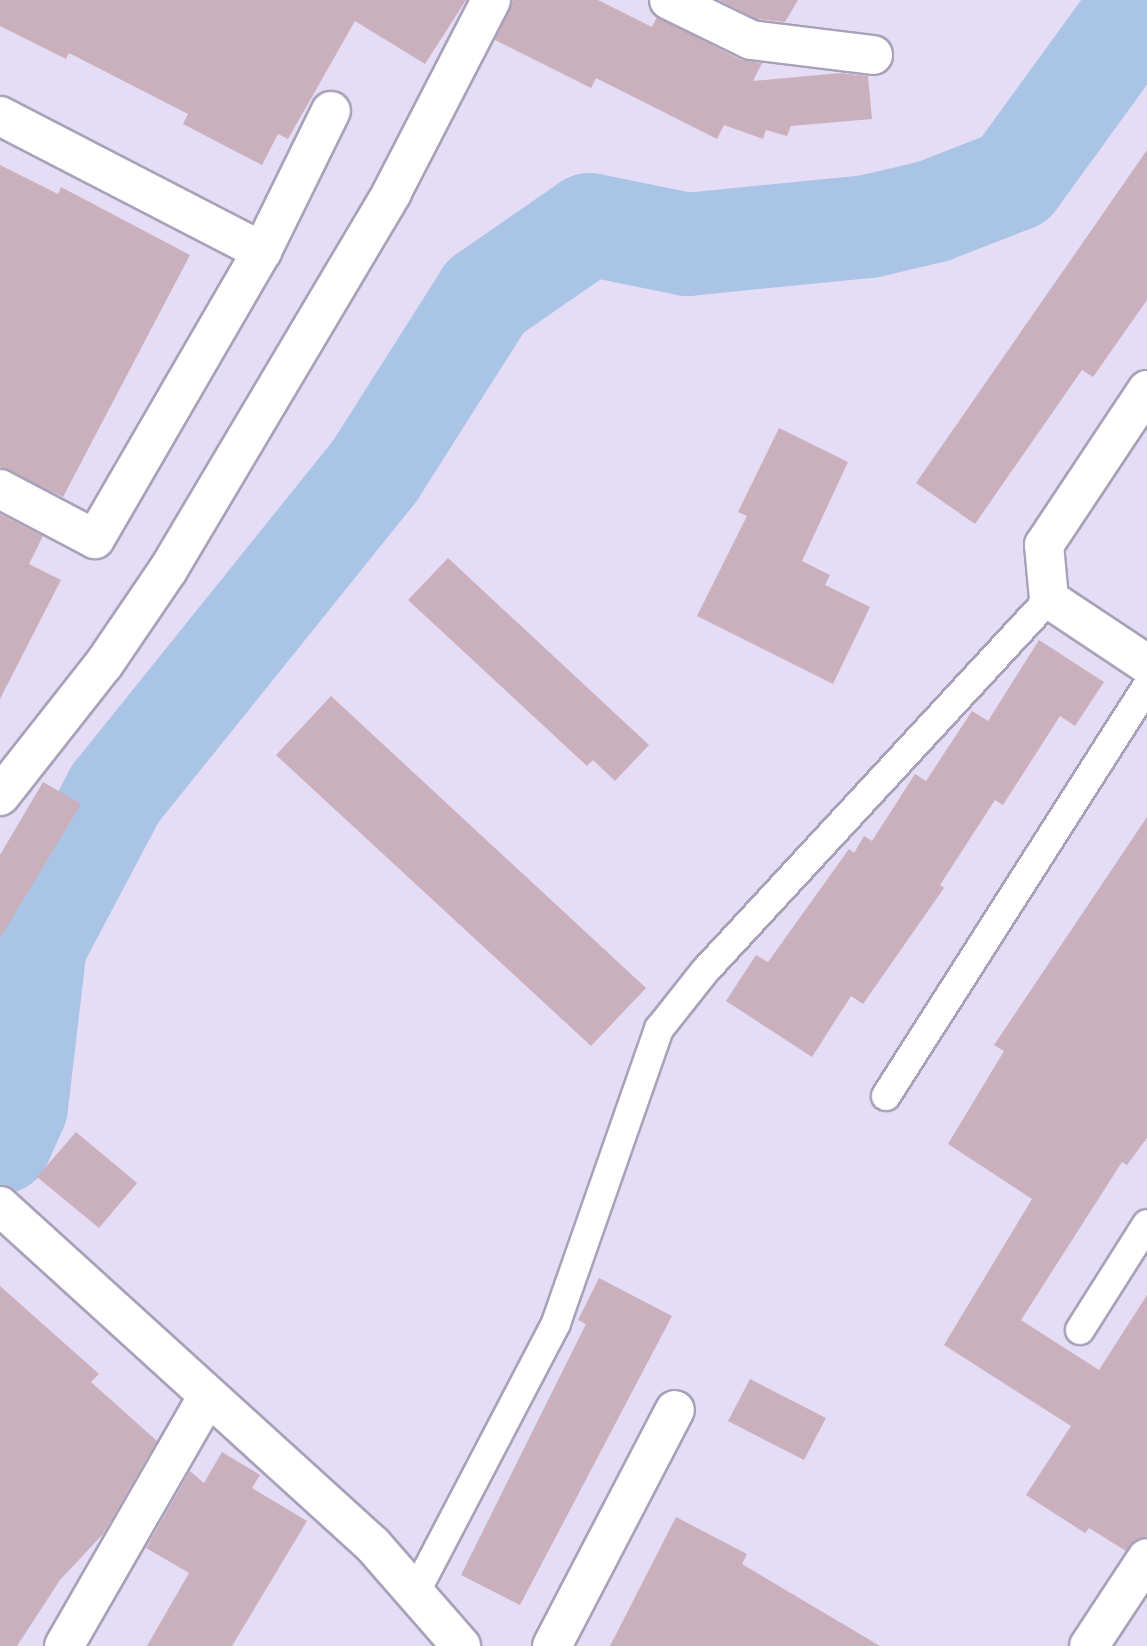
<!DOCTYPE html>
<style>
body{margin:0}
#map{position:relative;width:1147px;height:1646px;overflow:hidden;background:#e5ddf6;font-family:"Roboto Condensed",sans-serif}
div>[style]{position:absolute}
.river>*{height:103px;margin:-51.5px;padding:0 51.5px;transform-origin:51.5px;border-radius:51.5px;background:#a9c4e5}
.building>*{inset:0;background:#cab0bd}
.roads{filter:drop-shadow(2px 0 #a8a1b8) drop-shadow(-2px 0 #a8a1b8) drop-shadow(0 2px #a8a1b8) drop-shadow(0 -2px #a8a1b8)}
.service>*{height:28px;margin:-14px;padding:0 14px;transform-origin:14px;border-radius:14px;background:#fff}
.minor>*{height:38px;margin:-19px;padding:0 19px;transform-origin:19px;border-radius:19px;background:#fff}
span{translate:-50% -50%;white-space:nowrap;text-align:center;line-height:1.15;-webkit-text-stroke:7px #e5ddf6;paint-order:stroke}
</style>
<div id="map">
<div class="river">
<i style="left:0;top:1142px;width:39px;rotate:-66deg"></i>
<i style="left:16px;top:1106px;width:163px;rotate:-83.3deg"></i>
<i style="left:35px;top:944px;width:171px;rotate:-62.1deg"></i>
<i style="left:115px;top:793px;width:413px;rotate:-51.2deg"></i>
<i style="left:374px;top:471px;width:207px;rotate:-57.6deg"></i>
<i style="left:485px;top:296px;width:126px;rotate:-34.7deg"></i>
<i style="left:589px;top:224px;width:100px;rotate:11.5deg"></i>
<i style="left:687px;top:244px;width:182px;rotate:-5.7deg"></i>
<i style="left:868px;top:226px;width:66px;rotate:-13.2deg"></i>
<i style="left:932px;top:211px;width:88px;rotate:-21.3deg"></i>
<i style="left:1014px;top:179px;width:221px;rotate:-54deg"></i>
</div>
<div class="building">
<i style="clip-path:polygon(0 0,466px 0,425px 64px,355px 21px,288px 139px,278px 134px,262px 165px,183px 124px,188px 114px,69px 53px,66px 59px,0 26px)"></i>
<i style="clip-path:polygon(513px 0,598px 0,652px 27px,657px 17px,741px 60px,762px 63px,753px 81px,840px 73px,868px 76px,872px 119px,791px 126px,787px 136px,766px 130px,763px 139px,724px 125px,717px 139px,596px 78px,591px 88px,495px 40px)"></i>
<i style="clip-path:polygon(719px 0,798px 0,785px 22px,757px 19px)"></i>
<i style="clip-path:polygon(1147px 150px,1147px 300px,1093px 377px,1082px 370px,975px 524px,916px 483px)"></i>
<i style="clip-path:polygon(0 165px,58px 194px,61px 187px,190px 255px,63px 497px,0 467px)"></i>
<i style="clip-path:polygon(779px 428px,848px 462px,802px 561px,830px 575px,825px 585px,870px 607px,833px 684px,697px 616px,747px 516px,738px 512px)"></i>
<i style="clip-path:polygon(0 514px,43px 536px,29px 564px,61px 580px,0 699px)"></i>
<i style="clip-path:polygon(448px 558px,649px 745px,615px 781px,593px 760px,587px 766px,408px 600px)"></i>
<i style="clip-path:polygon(1039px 640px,1104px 682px,1075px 726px,1060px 716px,1003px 805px,995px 800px,940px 885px,944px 888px,863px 1004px,851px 996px,812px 1057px,726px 1001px,756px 955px,768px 962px,849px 849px,854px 853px,864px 836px,872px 841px,915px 774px,926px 781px,972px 711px,988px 721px)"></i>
<i style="clip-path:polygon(331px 696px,646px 988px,591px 1046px,276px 755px)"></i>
<i style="clip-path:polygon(43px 782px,81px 804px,0 938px,0 855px)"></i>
<i style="clip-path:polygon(1147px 817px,1147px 1138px,1127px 1165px,1122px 1162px,1021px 1320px,1099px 1370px,1147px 1295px,1147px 1536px,1126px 1551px,1089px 1528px,1085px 1533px,1026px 1495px,1071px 1426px,944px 1345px,1032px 1199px,948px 1144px,1004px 1051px,994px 1045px)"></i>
<i style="clip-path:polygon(76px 1132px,137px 1183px,99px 1228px,37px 1177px)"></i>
<i style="clip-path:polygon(599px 1278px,672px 1316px,520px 1605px,461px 1575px,586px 1324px,578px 1320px)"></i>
<i style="clip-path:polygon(0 1286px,99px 1374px,91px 1382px,157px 1441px,103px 1534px,60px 1580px,17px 1646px,0 1646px)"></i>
<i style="clip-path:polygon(750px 1379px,826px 1418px,804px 1460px,728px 1421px)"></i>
<i style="clip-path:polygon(222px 1452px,260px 1475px,252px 1488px,307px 1521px,232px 1646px,147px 1646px,189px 1573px,146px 1548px,190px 1471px,204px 1483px)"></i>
<i style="clip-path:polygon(676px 1517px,747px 1554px,742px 1564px,880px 1646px,610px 1646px)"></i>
</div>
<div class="roads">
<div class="service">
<i style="left:886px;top:1096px;width:486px;rotate:-57.5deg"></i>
<i style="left:1080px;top:1330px;width:125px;rotate:-57.7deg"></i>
<i style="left:414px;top:1595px;width:307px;rotate:-62.4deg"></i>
<i style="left:556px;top:1323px;width:312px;rotate:-70.7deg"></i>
<i style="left:659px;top:1029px;width:74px;rotate:-51.6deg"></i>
<i style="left:705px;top:971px;width:507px;rotate:-47.24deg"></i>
</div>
<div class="minor">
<i style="left:669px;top:0;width:91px;rotate:26deg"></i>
<i style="left:751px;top:40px;width:123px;rotate:7deg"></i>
<i style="left:0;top:116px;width:295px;rotate:27.3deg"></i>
<i style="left:1147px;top:390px;width:186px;rotate:123.6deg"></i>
<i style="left:1044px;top:545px;width:54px;rotate:84.7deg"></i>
<i style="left:1049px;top:599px;width:118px;rotate:33.6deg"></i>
<i style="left:0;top:489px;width:107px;rotate:27.8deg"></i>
<i style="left:95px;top:539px;width:333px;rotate:-59.9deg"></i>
<i style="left:262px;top:251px;width:156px;rotate:-63.8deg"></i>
<i style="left:0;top:796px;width:168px;rotate:-51.8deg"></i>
<i style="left:104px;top:664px;width:114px;rotate:-55.8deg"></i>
<i style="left:168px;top:570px;width:439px;rotate:-59.3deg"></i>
<i style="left:392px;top:192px;width:216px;rotate:-62.7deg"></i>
<i style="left:0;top:1206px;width:504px;rotate:42.27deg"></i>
<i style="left:373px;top:1545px;width:134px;rotate:48.9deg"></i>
<i style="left:64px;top:1646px;width:289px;rotate:-60.1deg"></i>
<i style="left:552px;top:1646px;width:266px;rotate:-62.5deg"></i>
<i style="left:1089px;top:1646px;width:105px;rotate:-56.6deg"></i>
</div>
</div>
</div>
